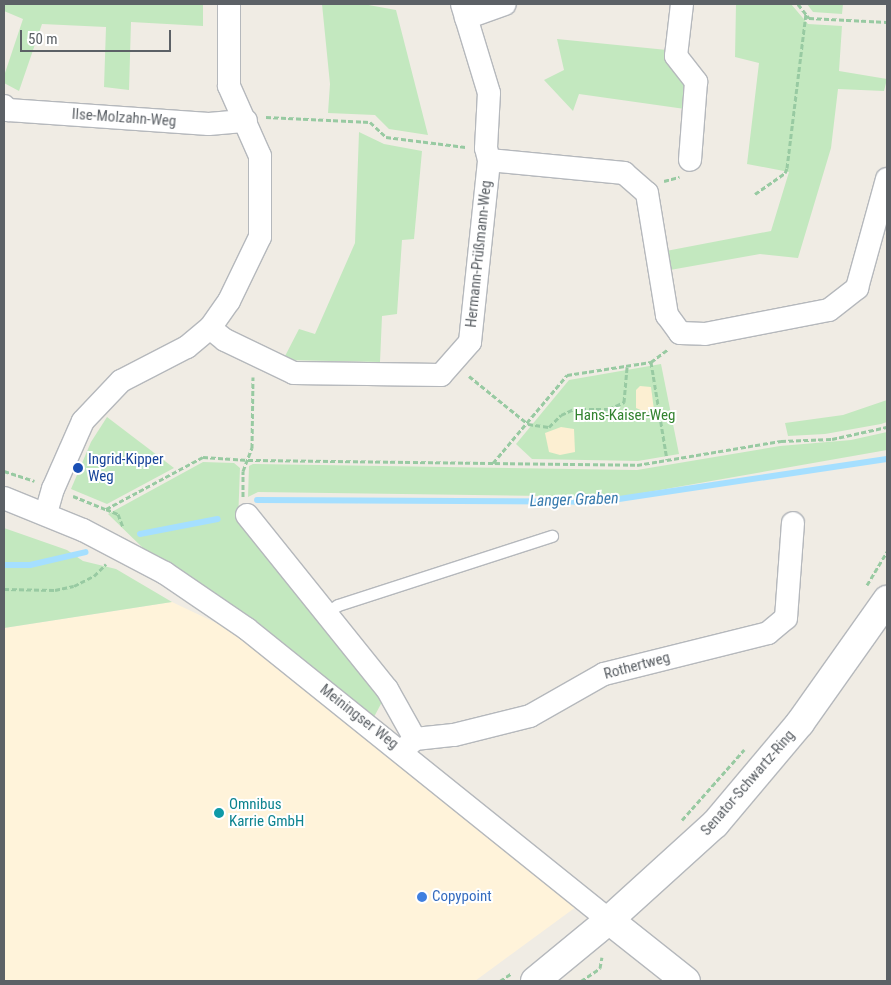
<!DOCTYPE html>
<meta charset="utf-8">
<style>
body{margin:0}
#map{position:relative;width:891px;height:985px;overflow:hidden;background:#f0ece4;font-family:"Roboto Condensed",sans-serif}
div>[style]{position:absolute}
.commercial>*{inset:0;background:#fff3da}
.green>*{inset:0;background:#c3e8bf}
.sand>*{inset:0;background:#fcefd2}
.stream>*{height:6px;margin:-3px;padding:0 3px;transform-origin:3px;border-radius:3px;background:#a5dfff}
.path>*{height:3px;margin-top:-1.5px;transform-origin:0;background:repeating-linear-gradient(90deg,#98caa2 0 5px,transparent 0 7.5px)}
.roads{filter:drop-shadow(1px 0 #b5b8bc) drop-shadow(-1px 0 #b5b8bc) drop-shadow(0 1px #b5b8bc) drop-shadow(0 -1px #b5b8bc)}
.lane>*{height:11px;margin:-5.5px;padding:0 5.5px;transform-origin:5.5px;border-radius:5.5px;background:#fff}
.street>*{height:22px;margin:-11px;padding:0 11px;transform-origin:11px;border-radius:11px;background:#fff}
.secondary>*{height:28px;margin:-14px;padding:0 14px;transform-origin:14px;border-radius:14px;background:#fff}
.dots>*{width:14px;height:14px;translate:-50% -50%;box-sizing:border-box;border:2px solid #fff;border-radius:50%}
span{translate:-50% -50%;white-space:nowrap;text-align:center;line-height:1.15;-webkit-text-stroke:4px #fff;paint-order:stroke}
.street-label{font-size:15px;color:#5c6166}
.park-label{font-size:15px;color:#32822f}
.transit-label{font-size:15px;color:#164399}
.left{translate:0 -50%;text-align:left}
.culture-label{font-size:15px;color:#0d838f}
.shop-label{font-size:15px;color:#366cbe}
.water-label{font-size:16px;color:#397bae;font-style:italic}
.frame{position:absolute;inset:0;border:5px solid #5c6166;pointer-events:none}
.scale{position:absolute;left:20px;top:30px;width:151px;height:22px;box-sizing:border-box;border:2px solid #5c6166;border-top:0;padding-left:6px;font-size:15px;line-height:18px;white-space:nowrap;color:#5c6166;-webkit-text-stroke:4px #fff;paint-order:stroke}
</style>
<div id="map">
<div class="commercial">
<i style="clip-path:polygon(172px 602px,246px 637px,580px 904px,475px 981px,4px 981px,4px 628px)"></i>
</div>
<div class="green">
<i style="clip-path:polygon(4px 4px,203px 4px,203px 26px,131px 22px,129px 90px,104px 87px,106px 27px,42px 24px,19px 91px,4px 83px,4px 76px,23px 19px,4px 11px)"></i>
<i style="clip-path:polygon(322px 4px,363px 4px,396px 10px,428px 135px,389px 129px,375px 115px,328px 113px,330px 84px)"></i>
<i style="clip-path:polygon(736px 4px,791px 4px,808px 24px,842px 26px,839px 71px,887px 79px,884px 91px,838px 89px,831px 148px,798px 258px,760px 254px,670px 270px,666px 251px,771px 231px,789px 172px,747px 164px,759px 63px,735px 57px)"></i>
<i style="clip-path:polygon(807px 4px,843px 4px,842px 14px,813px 12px)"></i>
<i style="clip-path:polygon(557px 39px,667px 50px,688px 84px,685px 109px,579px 94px,573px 111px,544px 80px,564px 70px)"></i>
<i style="clip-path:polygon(359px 132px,384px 144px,422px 151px,414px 239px,402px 240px,397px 314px,382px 316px,380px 362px,283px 360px,299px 329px,315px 334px,355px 243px)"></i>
<i style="clip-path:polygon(661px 364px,679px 454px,638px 461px,532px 459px,516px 444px,569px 380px)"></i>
<i style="clip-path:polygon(887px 400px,887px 422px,881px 424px,825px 434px,788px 436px,785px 423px,843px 415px)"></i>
<i style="clip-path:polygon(107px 417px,174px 468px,107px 504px,71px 489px,91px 442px)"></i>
<i style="clip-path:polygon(887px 432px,887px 450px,620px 497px,258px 492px,248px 497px,249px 466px,253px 464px,637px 470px,780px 446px,851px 440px)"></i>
<i style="clip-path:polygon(203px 462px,234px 463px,240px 468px,238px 522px,383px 700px,374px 717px,252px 618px,144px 549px,108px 514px)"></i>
<i style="clip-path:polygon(4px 528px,67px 550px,83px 561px,116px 569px,172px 602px,4px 628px)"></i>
</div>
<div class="sand">
<i style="clip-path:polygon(640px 386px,651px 387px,654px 410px,645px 412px,636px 408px,636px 390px)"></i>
<i style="clip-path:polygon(561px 427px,574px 429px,575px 452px,560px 455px,549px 452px,545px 433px)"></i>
</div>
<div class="stream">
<i style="left:257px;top:500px;width:342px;rotate:0.3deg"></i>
<i style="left:599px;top:502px;width:291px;rotate:-8.5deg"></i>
<i style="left:140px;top:534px;width:79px;rotate:-10.9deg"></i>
<i style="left:4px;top:565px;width:26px"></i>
<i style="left:30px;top:565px;width:57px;rotate:-13.1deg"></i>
</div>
<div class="path">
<i style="left:798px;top:4px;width:18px;rotate:52deg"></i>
<i style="left:809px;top:18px;width:78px;rotate:2.9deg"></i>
<i style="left:266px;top:117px;width:104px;rotate:2.8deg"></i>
<i style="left:370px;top:122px;width:22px;rotate:43deg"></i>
<i style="left:386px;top:137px;width:80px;rotate:7.2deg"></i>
<i style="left:664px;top:181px;width:16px;rotate:-15deg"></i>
<i style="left:755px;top:194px;width:37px;rotate:-35deg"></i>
<i style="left:785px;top:173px;width:5px;rotate:-68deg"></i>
<i style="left:787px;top:168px;width:156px;rotate:-83deg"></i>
<i style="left:651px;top:362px;width:99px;rotate:80.7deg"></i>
<i style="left:469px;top:376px;width:76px;rotate:39.1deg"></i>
<i style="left:528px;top:424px;width:21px;rotate:8deg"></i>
<i style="left:549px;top:427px;width:17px;rotate:-45deg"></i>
<i style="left:561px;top:415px;width:14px;rotate:-25deg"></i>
<i style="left:574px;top:409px;width:35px"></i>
<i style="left:609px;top:409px;width:17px;rotate:-25deg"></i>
<i style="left:624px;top:402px;width:36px;rotate:-85deg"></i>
<i style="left:493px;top:463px;width:115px;rotate:-49.9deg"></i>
<i style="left:567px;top:375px;width:85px;rotate:-8.8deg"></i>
<i style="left:651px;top:362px;width:21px;rotate:-37deg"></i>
<i style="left:4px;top:471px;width:32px;rotate:18deg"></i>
<i style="left:73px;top:496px;width:35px;rotate:22deg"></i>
<i style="left:106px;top:509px;width:110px;rotate:-28.2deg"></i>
<i style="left:203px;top:457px;width:45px;rotate:3.8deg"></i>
<i style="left:248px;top:460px;width:389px;rotate:0.7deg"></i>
<i style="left:637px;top:465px;width:146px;rotate:-9.5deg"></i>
<i style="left:781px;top:441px;width:51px;rotate:-2.2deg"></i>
<i style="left:832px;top:439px;width:56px;rotate:-12.3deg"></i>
<i style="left:243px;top:497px;width:26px;rotate:-90deg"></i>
<i style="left:243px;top:471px;width:25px;rotate:-69deg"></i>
<i style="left:252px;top:448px;width:71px;rotate:-89.2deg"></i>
<i style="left:106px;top:509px;width:13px;rotate:23deg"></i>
<i style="left:118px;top:514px;width:14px;rotate:69deg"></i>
<i style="left:867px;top:585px;width:39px;rotate:-59deg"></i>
<i style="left:4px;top:589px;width:51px;rotate:1.1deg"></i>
<i style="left:55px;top:590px;width:19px;rotate:-12deg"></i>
<i style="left:74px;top:586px;width:22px;rotate:-27deg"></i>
<i style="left:94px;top:576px;width:17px;rotate:-45deg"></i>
<i style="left:682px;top:820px;width:94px;rotate:-48.5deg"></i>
<i style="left:500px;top:981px;width:14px;rotate:-34deg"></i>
<i style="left:581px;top:981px;width:23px;rotate:-34deg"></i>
<i style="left:600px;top:968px;width:11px;rotate:-80deg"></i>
</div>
<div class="roads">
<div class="lane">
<i style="left:326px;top:613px;width:14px;rotate:-34deg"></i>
<i style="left:338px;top:605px;width:225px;rotate:-17.9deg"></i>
</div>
<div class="street">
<i style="left:682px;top:4px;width:52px;rotate:96.6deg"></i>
<i style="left:676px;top:56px;width:33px;rotate:52deg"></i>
<i style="left:696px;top:82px;width:78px;rotate:94.4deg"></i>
<i style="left:466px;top:18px;width:41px;rotate:-19.7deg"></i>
<i style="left:4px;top:106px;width:6px;rotate:45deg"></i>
<i style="left:8px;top:110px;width:201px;rotate:4deg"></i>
<i style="left:209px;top:124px;width:37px;rotate:-5deg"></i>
<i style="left:489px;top:160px;width:136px;rotate:5.5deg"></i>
<i style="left:624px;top:173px;width:30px;rotate:41deg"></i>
<i style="left:647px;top:193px;width:124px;rotate:80.7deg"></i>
<i style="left:667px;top:315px;width:22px;rotate:54deg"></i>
<i style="left:680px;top:333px;width:25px;rotate:2deg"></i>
<i style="left:705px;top:334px;width:126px;rotate:-11deg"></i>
<i style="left:829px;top:310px;width:36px;rotate:-38deg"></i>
<i style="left:857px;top:288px;width:113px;rotate:-74.6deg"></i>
<i style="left:210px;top:328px;width:19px;rotate:39deg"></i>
<i style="left:225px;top:340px;width:76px;rotate:25.6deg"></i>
<i style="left:294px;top:373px;width:147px;rotate:0.8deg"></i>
<i style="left:441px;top:375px;width:44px;rotate:-48.7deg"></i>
<i style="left:470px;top:342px;width:183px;rotate:-84deg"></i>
<i style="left:489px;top:160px;width:12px;rotate:-104deg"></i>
<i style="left:486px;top:148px;width:55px;rotate:-86.9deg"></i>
<i style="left:489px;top:93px;width:93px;rotate:-106.9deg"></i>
<i style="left:4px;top:498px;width:85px;rotate:22.1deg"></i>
<i style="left:83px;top:530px;width:93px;rotate:27.7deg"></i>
<i style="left:165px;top:573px;width:99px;rotate:34.3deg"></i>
<i style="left:247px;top:629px;width:464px;rotate:38.8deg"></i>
<i style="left:46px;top:513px;width:25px;rotate:-74deg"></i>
<i style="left:53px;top:489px;width:74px;rotate:-66.2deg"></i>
<i style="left:83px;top:421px;width:55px;rotate:-46.5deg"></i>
<i style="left:121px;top:381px;width:74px;rotate:-27.3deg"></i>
<i style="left:187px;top:347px;width:30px;rotate:-40deg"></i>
<i style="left:210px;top:328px;width:33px;rotate:-55deg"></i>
<i style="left:229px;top:301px;width:71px;rotate:-64.2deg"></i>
<i style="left:260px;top:237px;width:81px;rotate:-90deg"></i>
<i style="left:260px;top:156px;width:77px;rotate:-113.9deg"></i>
<i style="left:229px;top:86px;width:82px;rotate:-90deg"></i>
<i style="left:247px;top:515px;width:223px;rotate:51.2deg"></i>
<i style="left:387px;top:689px;width:57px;rotate:60.8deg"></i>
<i style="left:402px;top:751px;width:18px;rotate:-43deg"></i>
<i style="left:415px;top:739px;width:39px;rotate:-6deg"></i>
<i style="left:454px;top:735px;width:78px;rotate:-14deg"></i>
<i style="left:530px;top:716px;width:85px;rotate:-29.6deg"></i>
<i style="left:604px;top:674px;width:169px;rotate:-14deg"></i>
<i style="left:768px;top:633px;width:23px;rotate:-40deg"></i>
<i style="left:786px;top:618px;width:95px;rotate:-85.8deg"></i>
</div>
<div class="secondary">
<i style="left:609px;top:920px;width:98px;rotate:38.4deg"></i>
<i style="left:535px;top:981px;width:96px;rotate:-39.5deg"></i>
<i style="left:609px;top:920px;width:143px;rotate:-42.2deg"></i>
<i style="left:715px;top:824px;width:132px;rotate:-49.9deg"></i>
<i style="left:800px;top:723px;width:151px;rotate:-54.7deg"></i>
</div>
</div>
<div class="dots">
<i style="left:78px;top:468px;background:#1a4fb4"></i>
<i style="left:219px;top:813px;background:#0f9aa8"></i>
<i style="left:422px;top:897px;background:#3f7fe0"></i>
</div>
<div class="street-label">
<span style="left:124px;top:118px;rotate:4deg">Ilse-Molzahn-Weg</span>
<span style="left:479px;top:254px;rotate:-84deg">Hermann-Prüßmann-Weg</span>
<span style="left:637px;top:666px;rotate:-15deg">Rothertweg</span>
<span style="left:359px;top:717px;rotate:38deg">Meiningser Weg</span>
<span style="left:748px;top:783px;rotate:-49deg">Senator-Schwartz-Ring</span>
</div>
<div class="park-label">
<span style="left:625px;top:416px">Hans-Kaiser-Weg</span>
</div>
<div class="transit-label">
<span class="left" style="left:88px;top:468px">Ingrid-Kipper<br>Weg</span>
</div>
<div class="culture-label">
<span class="left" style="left:229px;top:813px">Omnibus<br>Karrie GmbH</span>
</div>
<div class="shop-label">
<span class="left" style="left:432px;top:897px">Copypoint</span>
</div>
<div class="water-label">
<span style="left:574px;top:500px;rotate:-2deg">Langer Graben</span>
</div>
<div class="frame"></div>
<div class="scale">50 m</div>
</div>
